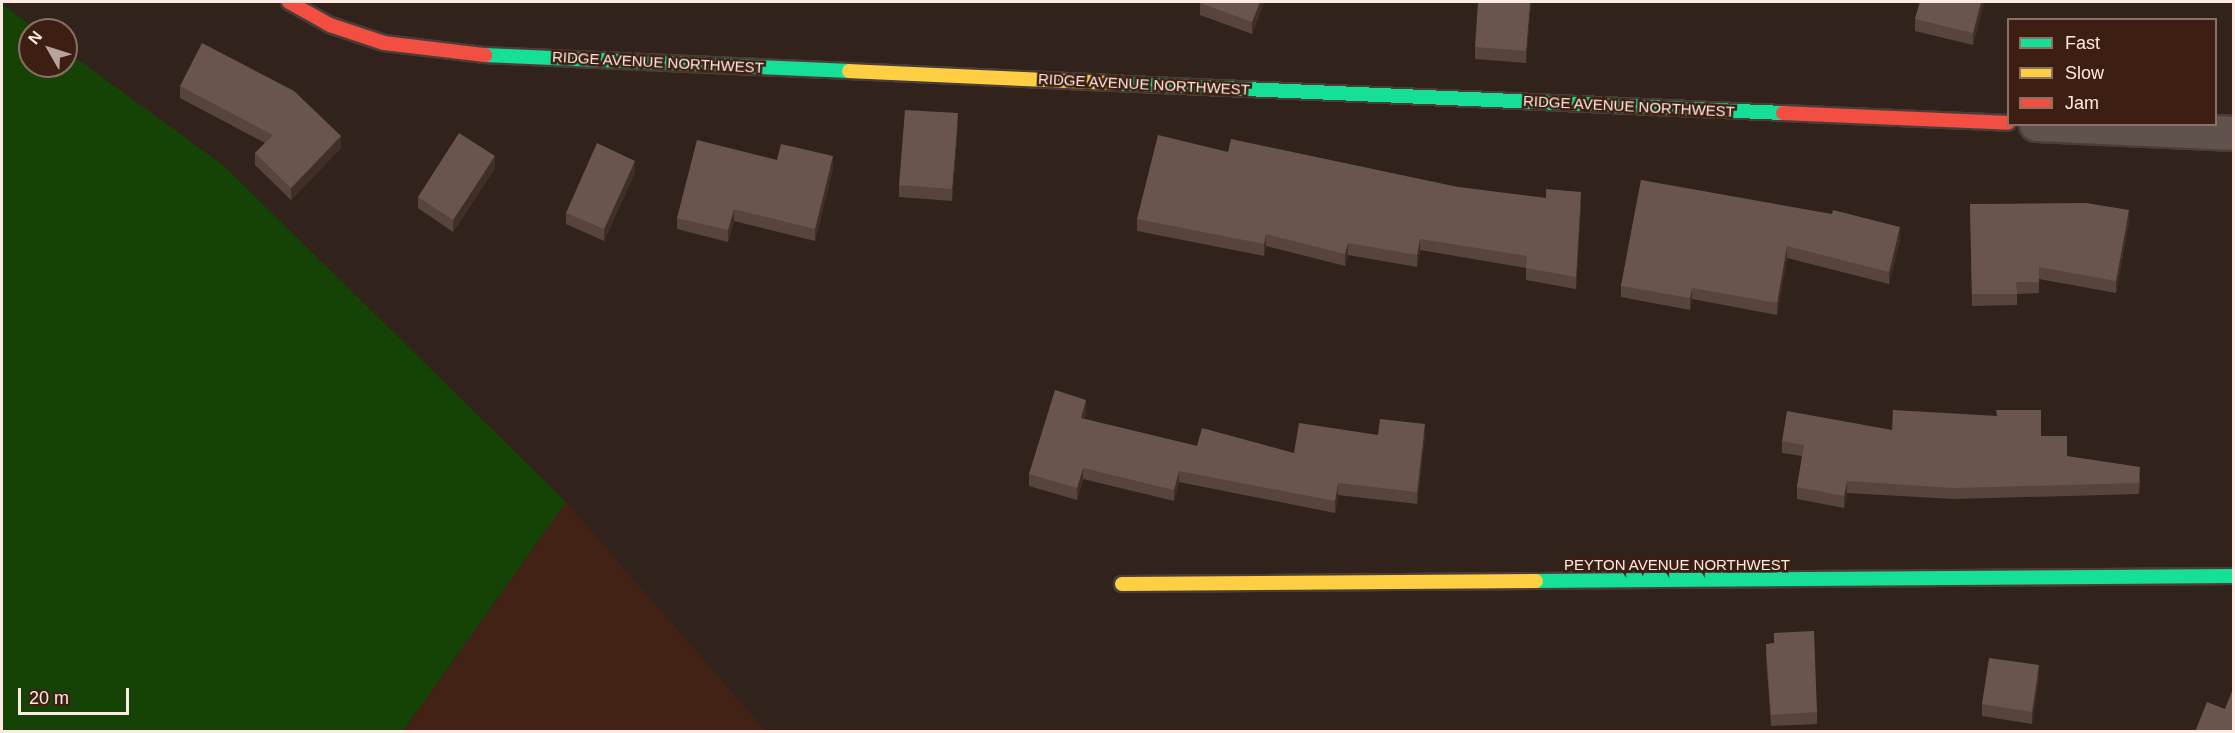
<!DOCTYPE html>
<style>
body{margin:0}
#map{position:relative;width:2235px;height:733px;overflow:hidden;background:#32221c;font-family:Arial,sans-serif}
div>[style]{position:absolute}
.built>*{inset:0;background:#422214}
.green>*{inset:0;background:#154305}
.roads{filter:drop-shadow(2px 0 #4a3d38) drop-shadow(-2px 0 #4a3d38) drop-shadow(0 2px #4a3d38) drop-shadow(0 -2px #4a3d38)}
.street>*{height:33px;margin:-16.5px;padding:0 16.5px;transform-origin:16.5px;border-radius:16.5px;background:#60534e}
.fast>*{height:14px;margin:-7px;padding:0 7px;transform-origin:7px;border-radius:7px;background:#16e098}
.slow>*{height:14px;margin:-7px;padding:0 7px;transform-origin:7px;border-radius:7px;background:#ffcf43}
.jam>*{height:14px;margin:-7px;padding:0 7px;transform-origin:7px;border-radius:7px;background:#f24e42}
.wall>*{inset:0;background:#57443c}
.shaded-wall>*{inset:0;background:#402f27}
.building>*{inset:0;background:#69554d}
span{translate:-50% -50%;white-space:nowrap;text-align:center;line-height:1.15;-webkit-text-stroke:5px #3c1f12;paint-order:stroke}
.street-label{font-size:15px;color:#feeae2}
.frame{position:absolute;inset:0;border:3px solid #feeae2;pointer-events:none}
.legend{position:absolute;left:2007px;top:18px;width:210px;height:108px;box-sizing:border-box;background:#3c1f12;border:2px solid #8a7065;margin:0;padding:8px 10px;list-style:none;font-size:18px;color:#feeae2}
.legend li{display:flex;align-items:center;gap:12px;height:30px}
.legend b{width:30px;border:2px solid #8a7065}
.north{position:absolute;left:18px;top:18px;width:60px;height:60px;box-sizing:border-box;background:#3c1f12;border:2px solid #8a7065;border-radius:50%;rotate:309deg;font-size:16px;font-weight:700;line-height:24px;text-align:center;color:#feeae2}
.north::after{content:'';display:block;margin:auto;width:21px;height:27px;background:#b7a49d;clip-path:polygon(50% 0,100% 100%,50% 72%,0 100%)}
.scale{position:absolute;left:18px;top:688px;width:111px;height:27px;box-sizing:border-box;border:3px solid #feeae2;border-top:0;padding-left:8px;font-size:18px;line-height:21px;white-space:nowrap;color:#feeae2;-webkit-text-stroke:4px #3c1f12;paint-order:stroke}
</style>
<div id="map">
<div class="built">
<i style="clip-path:polygon(566px 502px,766px 731px,403px 732px)"></i>
</div>
<div class="green">
<i style="clip-path:polygon(2px 4px,37px 30px,30px 30px,30px 66px,66px 66px,66px 51px,224px 166px,566px 502px,403px 731px,2px 731px)"></i>
</div>
<div class="roads">
<div class="street">
<i style="left:2036px;top:124px;width:198px;rotate:2.6deg"></i>
</div>
<div class="fast">
<i style="left:485px;top:55px;width:364px;rotate:2.5deg"></i>
<i style="left:1110px;top:83px;width:674px;rotate:2.55deg"></i>
<i style="left:1536px;top:581px;width:698px;rotate:-0.41deg"></i>
</div>
<div class="slow">
<i style="left:849px;top:71px;width:261px;rotate:2.6deg"></i>
<i style="left:1122px;top:584px;width:414px;rotate:-0.4deg"></i>
</div>
<div class="jam">
<i style="left:289px;top:2px;width:47px;rotate:29.3deg"></i>
<i style="left:330px;top:25px;width:57px;rotate:18.4deg"></i>
<i style="left:384px;top:43px;width:102px;rotate:6.8deg"></i>
<i style="left:1783px;top:113px;width:225px;rotate:2.5deg"></i>
</div>
</div>
<div class="wall">
<i style="clip-path:polygon(1264px 2px,1252px 34px,1200px 15px,1200px 3px)"></i>
<i style="clip-path:polygon(1531px 2px,1526px 63px,1475px 59px,1475px 47px)"></i>
<i style="clip-path:polygon(1920px 2px,1984px 2px,1973px 45px,1915px 31px,1915px 19px)"></i>
<i style="clip-path:polygon(180px 86px,341px 148px,291px 200px,255px 165px,255px 153px,265px 143px,180px 98px)"></i>
<i style="clip-path:polygon(958px 125px,952px 201px,899px 197px,899px 185px)"></i>
<i style="clip-path:polygon(1228px 152px,1458px 187px,1581px 203px,1576px 289px,1526px 280px,1526px 268px,1420px 250px,1417px 267px,1348px 255px,1345px 266px,1266px 246px,1264px 256px,1137px 231px,1137px 219px)"></i>
<i style="clip-path:polygon(777px 160px,833px 168px,815px 241px,734px 221px,728px 242px,677px 229px,677px 218px)"></i>
<i style="clip-path:polygon(495px 168px,453px 232px,418px 208px,418px 197px)"></i>
<i style="clip-path:polygon(635px 172px,604px 241px,566px 224px,566px 213px)"></i>
<i style="clip-path:polygon(1641px 180px,1900px 239px,1889px 284px,1787px 258px,1777px 315px,1692px 299px,1690px 310px,1621px 297px,1621px 286px)"></i>
<i style="clip-path:polygon(1970px 204px,2129px 222px,2116px 293px,2039px 279px,2039px 293px,2017px 294px,2017px 305px,1972px 306px)"></i>
<i style="clip-path:polygon(1086px 411px,1084px 419px,1197px 446px,1294px 453px,1378px 435px,1425px 436px,1417px 504px,1338px 495px,1335px 513px,1179px 482px,1174px 501px,1083px 479px,1077px 500px,1029px 486px,1029px 474px)"></i>
<i style="clip-path:polygon(1892px 430px,2041px 436px,2067px 456px,2140px 479px,2139px 494px,1954px 499px,1847px 493px,1844px 508px,1797px 499px,1797px 487px,1802px 456px,1782px 453px,1782px 441px)"></i>
<i style="clip-path:polygon(1766px 644px,1817px 712px,1817px 724px,1771px 726px,1766px 656px)"></i>
<i style="clip-path:polygon(2039px 677px,2032px 724px,1982px 716px,1982px 704px)"></i>
</div>
<div class="shaded-wall">
<i style="clip-path:polygon(1260px 2px,1264px 2px,1252px 34px,1252px 22px)"></i>
<i style="clip-path:polygon(1530px 2px,1531px 2px,1526px 63px,1526px 51px)"></i>
<i style="clip-path:polygon(1981px 2px,1984px 2px,1973px 45px,1973px 33px)"></i>
<i style="clip-path:polygon(958px 113px,958px 125px,952px 201px,952px 189px)"></i>
<i style="clip-path:polygon(341px 136px,341px 148px,291px 200px,291px 188px)"></i>
<i style="clip-path:polygon(495px 156px,495px 168px,453px 232px,453px 220px)"></i>
<i style="clip-path:polygon(833px 156px,833px 168px,815px 241px,815px 229px)"></i>
<i style="clip-path:polygon(635px 161px,635px 172px,604px 241px,604px 229px)"></i>
<i style="clip-path:polygon(1581px 192px,1581px 203px,1576px 289px,1576px 277px)"></i>
<i style="clip-path:polygon(734px 209px,734px 221px,728px 242px,728px 230px)"></i>
<i style="clip-path:polygon(2129px 210px,2129px 222px,2116px 293px,2116px 281px)"></i>
<i style="clip-path:polygon(1900px 227px,1900px 239px,1889px 284px,1889px 272px)"></i>
<i style="clip-path:polygon(1266px 234px,1266px 246px,1264px 256px,1264px 244px)"></i>
<i style="clip-path:polygon(1420px 239px,1420px 250px,1417px 267px,1417px 255px)"></i>
<i style="clip-path:polygon(1348px 243px,1348px 255px,1345px 266px,1345px 254px)"></i>
<i style="clip-path:polygon(1787px 246px,1787px 258px,1777px 315px,1777px 303px)"></i>
<i style="clip-path:polygon(1692px 288px,1692px 299px,1690px 310px,1690px 298px)"></i>
<i style="clip-path:polygon(1086px 400px,1086px 411px,1081px 430px,1081px 418px)"></i>
<i style="clip-path:polygon(1425px 424px,1425px 436px,1417px 504px,1417px 492px)"></i>
<i style="clip-path:polygon(1083px 468px,1083px 479px,1077px 500px,1077px 488px)"></i>
<i style="clip-path:polygon(1179px 471px,1179px 482px,1174px 501px,1174px 490px)"></i>
<i style="clip-path:polygon(1847px 481px,1847px 493px,1844px 508px,1844px 496px)"></i>
<i style="clip-path:polygon(1338px 483px,1338px 495px,1335px 513px,1335px 501px)"></i>
<i style="clip-path:polygon(2039px 665px,2039px 677px,2032px 724px,2032px 712px)"></i>
</div>
<div class="building">
<i style="clip-path:polygon(1201px 2px,1260px 2px,1252px 22px,1200px 3px)"></i>
<i style="clip-path:polygon(1478px 2px,1530px 2px,1526px 51px,1475px 47px)"></i>
<i style="clip-path:polygon(1920px 2px,1981px 2px,1973px 33px,1915px 19px)"></i>
<i style="clip-path:polygon(202px 43px,294px 91px,341px 136px,291px 188px,255px 153px,273px 135px,180px 86px)"></i>
<i style="clip-path:polygon(905px 110px,958px 113px,952px 189px,899px 185px)"></i>
<i style="clip-path:polygon(459px 133px,495px 156px,453px 220px,418px 197px)"></i>
<i style="clip-path:polygon(1158px 135px,1228px 152px,1231px 139px,1458px 187px,1546px 198px,1546px 189px,1581px 192px,1576px 277px,1526px 268px,1527px 256px,1420px 239px,1417px 255px,1348px 243px,1345px 254px,1266px 234px,1264px 244px,1137px 219px)"></i>
<i style="clip-path:polygon(697px 140px,777px 160px,781px 144px,833px 156px,815px 229px,734px 209px,728px 230px,677px 218px)"></i>
<i style="clip-path:polygon(597px 143px,635px 161px,604px 229px,566px 213px)"></i>
<i style="clip-path:polygon(1641px 180px,1832px 214px,1833px 210px,1900px 227px,1889px 272px,1787px 246px,1777px 303px,1692px 288px,1690px 298px,1621px 286px)"></i>
<i style="clip-path:polygon(2086px 203px,2129px 210px,2116px 281px,2039px 267px,2039px 282px,2016px 282px,2017px 294px,1972px 294px,1970px 204px)"></i>
<i style="clip-path:polygon(1055px 390px,1086px 400px,1081px 418px,1197px 446px,1202px 428px,1294px 453px,1299px 423px,1378px 435px,1380px 419px,1425px 424px,1417px 492px,1338px 483px,1335px 501px,1179px 471px,1174px 490px,1083px 468px,1077px 488px,1029px 474px)"></i>
<i style="clip-path:polygon(1893px 410px,1997px 416px,1996px 410px,2041px 410px,2041px 436px,2067px 436px,2067px 456px,2140px 467px,2139px 483px,1954px 488px,1847px 481px,1844px 496px,1797px 487px,1804px 445px,1782px 441px,1787px 411px,1892px 430px)"></i>
<i style="clip-path:polygon(1814px 631px,1817px 712px,1771px 715px,1766px 644px,1774px 643px,1774px 633px)"></i>
<i style="clip-path:polygon(1989px 658px,2039px 665px,2032px 712px,1982px 704px)"></i>
<i style="clip-path:polygon(2234px 686px,2234px 732px,2195px 732px,2207px 702px,2225px 709px)"></i>
</div>
<div class="street-label">
<span style="left:658px;top:62px;rotate:3deg">RIDGE AVENUE NORTHWEST</span>
<span style="left:1144px;top:84px;rotate:3deg">RIDGE AVENUE NORTHWEST</span>
<span style="left:1629px;top:106px;rotate:3deg">RIDGE AVENUE NORTHWEST</span>
<span style="left:1677px;top:565px">PEYTON AVENUE NORTHWEST</span>
</div>
<div class="frame"></div>
<ul class="legend">
<li><b style="height:8px;background:#16e098"></b>Fast</li>
<li><b style="height:8px;background:#ffcf43"></b>Slow</li>
<li><b style="height:8px;background:#f24e42"></b>Jam</li>
</ul>
<div class="north">N</div>
<div class="scale">20 m</div>
</div>
